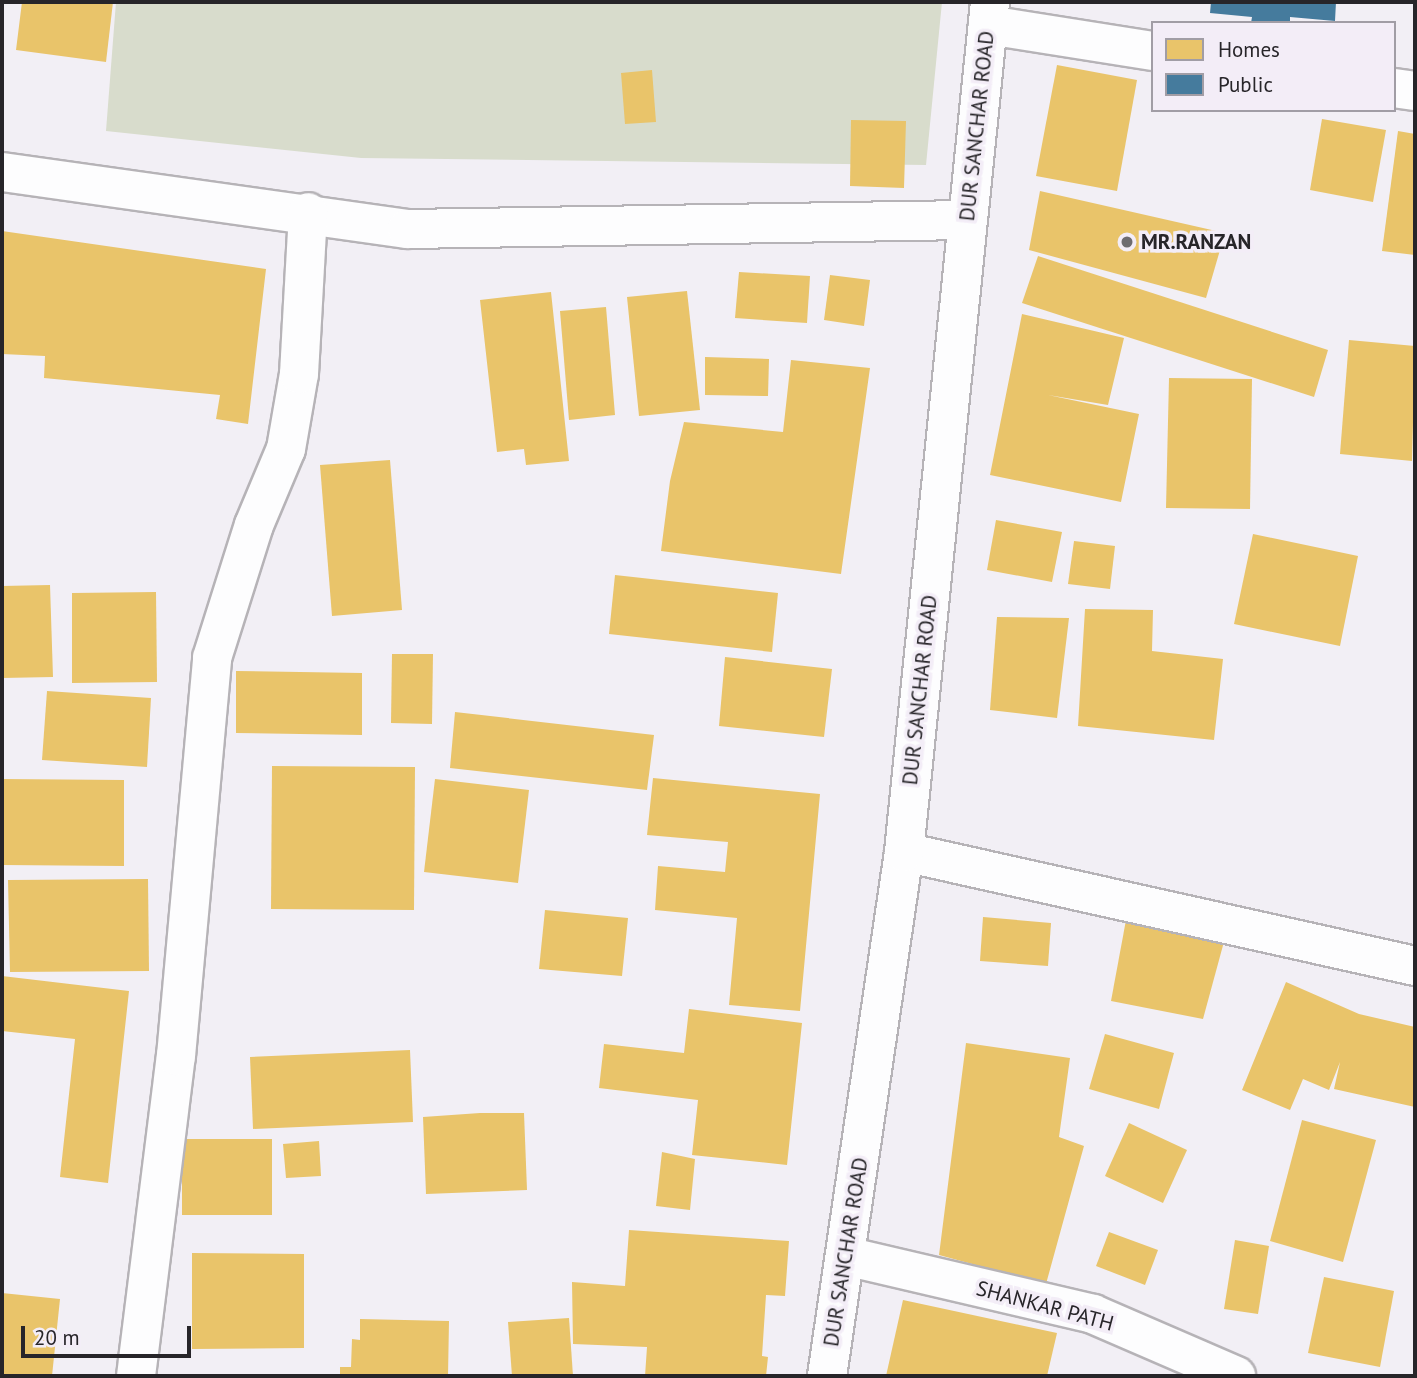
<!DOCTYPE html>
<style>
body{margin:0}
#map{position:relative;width:1417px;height:1378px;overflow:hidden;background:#f2eff5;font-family:"PT Sans",sans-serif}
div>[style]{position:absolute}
.green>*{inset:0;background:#d8dccc}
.homes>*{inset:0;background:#e9c46a}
.public>*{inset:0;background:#457b9d}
.roads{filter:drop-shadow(2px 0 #b6b3b7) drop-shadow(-2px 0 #b6b3b7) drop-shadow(0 2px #b6b3b7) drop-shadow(0 -2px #b6b3b7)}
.street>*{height:38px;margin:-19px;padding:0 19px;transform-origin:19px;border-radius:19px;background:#fdfdfe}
.dots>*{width:19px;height:19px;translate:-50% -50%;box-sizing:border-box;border:4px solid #f3edf7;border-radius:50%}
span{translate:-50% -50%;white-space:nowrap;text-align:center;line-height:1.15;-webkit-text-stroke:7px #f3edf7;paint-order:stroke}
.street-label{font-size:21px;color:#272529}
.poi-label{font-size:21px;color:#272529;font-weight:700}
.left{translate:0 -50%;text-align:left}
.frame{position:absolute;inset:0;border:4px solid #272529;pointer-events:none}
.legend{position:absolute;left:1151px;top:21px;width:245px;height:91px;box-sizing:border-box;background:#f3edf7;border:2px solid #a19da5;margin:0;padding:9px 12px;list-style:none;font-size:21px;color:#272529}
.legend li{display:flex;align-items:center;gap:14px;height:35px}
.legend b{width:35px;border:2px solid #a19da5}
.scale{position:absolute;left:21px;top:1326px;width:170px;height:32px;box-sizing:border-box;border:4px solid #272529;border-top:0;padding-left:9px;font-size:21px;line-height:24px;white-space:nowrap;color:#272529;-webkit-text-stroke:5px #f3edf7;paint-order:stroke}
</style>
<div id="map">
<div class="green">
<i style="clip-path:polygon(116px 2px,942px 2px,926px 165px,361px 158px,106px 131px)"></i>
</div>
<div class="homes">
<i style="clip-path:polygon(22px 2px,113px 2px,106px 62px,16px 50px)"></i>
<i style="clip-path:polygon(1057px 65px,1137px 80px,1117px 191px,1036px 176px)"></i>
<i style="clip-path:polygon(652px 70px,656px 122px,625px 124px,621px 73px)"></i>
<i style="clip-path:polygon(1322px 119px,1386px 130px,1373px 202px,1310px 190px)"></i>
<i style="clip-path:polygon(851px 120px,906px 121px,904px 188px,850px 186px)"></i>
<i style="clip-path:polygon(1398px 131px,1415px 134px,1415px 255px,1382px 251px)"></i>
<i style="clip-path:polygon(1040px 191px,1225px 233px,1206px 298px,1029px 250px)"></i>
<i style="clip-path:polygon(2px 231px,266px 269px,248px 424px,216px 419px,220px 395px,44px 378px,45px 356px,2px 354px)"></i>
<i style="clip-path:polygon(1038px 256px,1328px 350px,1314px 397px,1022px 303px)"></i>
<i style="clip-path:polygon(739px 272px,810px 276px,807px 323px,735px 318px)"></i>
<i style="clip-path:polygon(830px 275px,870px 280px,864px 326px,824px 320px)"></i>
<i style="clip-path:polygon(687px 291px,700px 410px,639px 416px,627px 297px)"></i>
<i style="clip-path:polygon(551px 292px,569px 461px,526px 465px,524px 449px,497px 452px,480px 300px)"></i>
<i style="clip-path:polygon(606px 307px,615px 415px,569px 420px,560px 311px)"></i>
<i style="clip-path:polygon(1022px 314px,1124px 338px,1108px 405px,1048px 395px,1139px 414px,1121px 502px,990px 475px)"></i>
<i style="clip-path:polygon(1349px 340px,1415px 346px,1412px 461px,1340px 454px)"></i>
<i style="clip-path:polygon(705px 357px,769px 359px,768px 396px,705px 395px)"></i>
<i style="clip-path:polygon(791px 360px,870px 368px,841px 574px,661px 551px,670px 481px,684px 422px,783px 432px)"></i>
<i style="clip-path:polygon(1169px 378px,1252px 379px,1250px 509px,1166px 508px)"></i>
<i style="clip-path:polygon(390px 460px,402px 610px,332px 616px,320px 465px)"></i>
<i style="clip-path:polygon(996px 520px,1062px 532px,1052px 582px,987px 570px)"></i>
<i style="clip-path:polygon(1253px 534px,1358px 556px,1340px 646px,1234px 624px)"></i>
<i style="clip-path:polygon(1074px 541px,1115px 546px,1110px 589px,1068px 584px)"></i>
<i style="clip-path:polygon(615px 575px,778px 593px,772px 652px,609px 634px)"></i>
<i style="clip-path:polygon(50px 585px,53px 677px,2px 678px,2px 586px)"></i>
<i style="clip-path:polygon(156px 592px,157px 682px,72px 683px,72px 593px)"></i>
<i style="clip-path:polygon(1085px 609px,1153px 610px,1152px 651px,1223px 659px,1214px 740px,1078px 726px)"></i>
<i style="clip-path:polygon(997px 617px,1069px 618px,1057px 718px,990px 710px)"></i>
<i style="clip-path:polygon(392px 654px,433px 654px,432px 724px,391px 723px)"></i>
<i style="clip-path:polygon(725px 657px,832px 669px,824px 737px,719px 726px)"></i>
<i style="clip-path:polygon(236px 671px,362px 673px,362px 735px,236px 733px)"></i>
<i style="clip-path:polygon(47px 691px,151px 698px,147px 767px,42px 760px)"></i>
<i style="clip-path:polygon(455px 712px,654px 735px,647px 790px,450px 768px)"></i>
<i style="clip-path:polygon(272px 766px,415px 767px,414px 910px,271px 909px)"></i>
<i style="clip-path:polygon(653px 778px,820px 794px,800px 1011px,729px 1005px,737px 918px,655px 910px,658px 866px,725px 872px,728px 842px,647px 835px)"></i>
<i style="clip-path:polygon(2px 779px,124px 780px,124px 866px,2px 865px)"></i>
<i style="clip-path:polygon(435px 779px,529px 790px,518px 883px,424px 872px)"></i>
<i style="clip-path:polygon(148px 879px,149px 971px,10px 972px,8px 880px)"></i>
<i style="clip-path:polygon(545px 910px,628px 918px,622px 976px,539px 969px)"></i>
<i style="clip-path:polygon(983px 917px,1051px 923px,1048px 966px,980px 961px)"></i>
<i style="clip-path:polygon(1126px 920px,1225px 938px,1203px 1019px,1111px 1001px)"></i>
<i style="clip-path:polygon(2px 976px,129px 991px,108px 1183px,60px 1177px,75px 1039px,2px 1031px)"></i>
<i style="clip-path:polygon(1286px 982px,1359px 1014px,1415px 1027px,1415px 1107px,1334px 1089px,1340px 1062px,1329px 1090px,1303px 1079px,1290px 1110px,1242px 1090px)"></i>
<i style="clip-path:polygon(689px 1009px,802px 1023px,787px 1165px,692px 1155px,698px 1100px,599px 1088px,604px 1044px,684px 1053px)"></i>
<i style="clip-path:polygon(1105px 1034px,1174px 1053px,1159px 1109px,1089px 1089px)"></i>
<i style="clip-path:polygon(966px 1043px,1070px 1058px,1059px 1137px,1084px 1146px,1046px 1284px,939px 1255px)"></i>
<i style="clip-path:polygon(410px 1050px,413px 1122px,253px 1129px,250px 1057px)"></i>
<i style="clip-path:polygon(480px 1113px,524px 1113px,527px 1190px,426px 1194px,423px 1117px)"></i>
<i style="clip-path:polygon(1302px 1120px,1376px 1140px,1343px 1262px,1270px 1241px)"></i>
<i style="clip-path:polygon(1129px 1123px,1187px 1150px,1163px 1203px,1105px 1176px)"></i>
<i style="clip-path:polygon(182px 1139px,272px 1139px,272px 1215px,182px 1215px)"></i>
<i style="clip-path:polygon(319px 1141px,321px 1176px,286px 1178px,283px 1144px)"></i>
<i style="clip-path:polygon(662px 1152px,695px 1159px,690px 1210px,656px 1206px)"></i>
<i style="clip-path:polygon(629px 1230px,789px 1241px,785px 1296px,766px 1295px,762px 1356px,768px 1357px,766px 1376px,645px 1376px,647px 1347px,573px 1344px,572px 1282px,625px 1286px)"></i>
<i style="clip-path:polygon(1109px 1232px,1158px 1250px,1145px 1285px,1096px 1266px)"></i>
<i style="clip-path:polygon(1235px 1240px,1269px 1246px,1258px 1314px,1224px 1309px)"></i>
<i style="clip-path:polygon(192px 1253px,304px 1254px,304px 1348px,192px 1349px)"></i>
<i style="clip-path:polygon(1324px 1277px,1394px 1291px,1380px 1367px,1308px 1353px)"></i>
<i style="clip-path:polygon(2px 1293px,60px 1299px,52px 1376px,2px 1376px)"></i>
<i style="clip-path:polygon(903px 1300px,1057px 1333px,1047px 1376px,886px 1376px)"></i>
<i style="clip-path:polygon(569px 1318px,573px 1376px,512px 1376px,508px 1322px)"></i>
<i style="clip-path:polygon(360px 1319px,449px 1321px,448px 1376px,340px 1376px,340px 1367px,351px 1367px,352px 1339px,360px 1340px)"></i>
</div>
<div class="public">
<i style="clip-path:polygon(1211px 2px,1336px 2px,1335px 21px,1290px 17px,1290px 23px,1251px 23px,1252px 17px,1210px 13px)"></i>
</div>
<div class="roads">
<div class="street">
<i style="left:988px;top:25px;width:167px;rotate:9deg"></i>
<i style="left:1394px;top:88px;width:21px;rotate:8deg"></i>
<i style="left:2px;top:172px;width:409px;rotate:8deg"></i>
<i style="left:407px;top:229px;width:560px;rotate:-0.92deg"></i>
<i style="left:904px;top:852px;width:524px;rotate:12.58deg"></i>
<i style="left:846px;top:1256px;width:254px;rotate:13.2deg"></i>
<i style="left:1093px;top:1314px;width:156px;rotate:23.4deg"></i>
<i style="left:136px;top:1376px;width:322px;rotate:-82.9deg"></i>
<i style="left:176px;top:1056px;width:400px;rotate:-84.8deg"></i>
<i style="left:212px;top:658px;width:139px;rotate:-72.5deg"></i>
<i style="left:254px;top:525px;width:82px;rotate:-67.2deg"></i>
<i style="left:286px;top:449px;width:76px;rotate:-80.2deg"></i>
<i style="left:299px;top:374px;width:162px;rotate:-86.8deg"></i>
<i style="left:827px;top:1376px;width:530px;rotate:-81.64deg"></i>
<i style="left:904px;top:852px;width:854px;rotate:-84.22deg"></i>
</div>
</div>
<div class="dots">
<i style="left:1127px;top:242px;background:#6e6c70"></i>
</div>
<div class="street-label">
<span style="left:977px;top:126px;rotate:-84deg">DUR SANCHAR ROAD</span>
<span style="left:920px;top:690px;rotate:-84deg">DUR SANCHAR ROAD</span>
<span style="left:846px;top:1252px;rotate:-81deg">DUR SANCHAR ROAD</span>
<span style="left:1045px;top:1306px;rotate:15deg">SHANKAR PATH</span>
</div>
<div class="poi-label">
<span class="left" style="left:1141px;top:242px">MR.RANZAN</span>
</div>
<div class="frame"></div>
<ul class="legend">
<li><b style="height:19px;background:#e9c46a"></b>Homes</li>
<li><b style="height:19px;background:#457b9d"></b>Public</li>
</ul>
<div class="scale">20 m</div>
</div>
